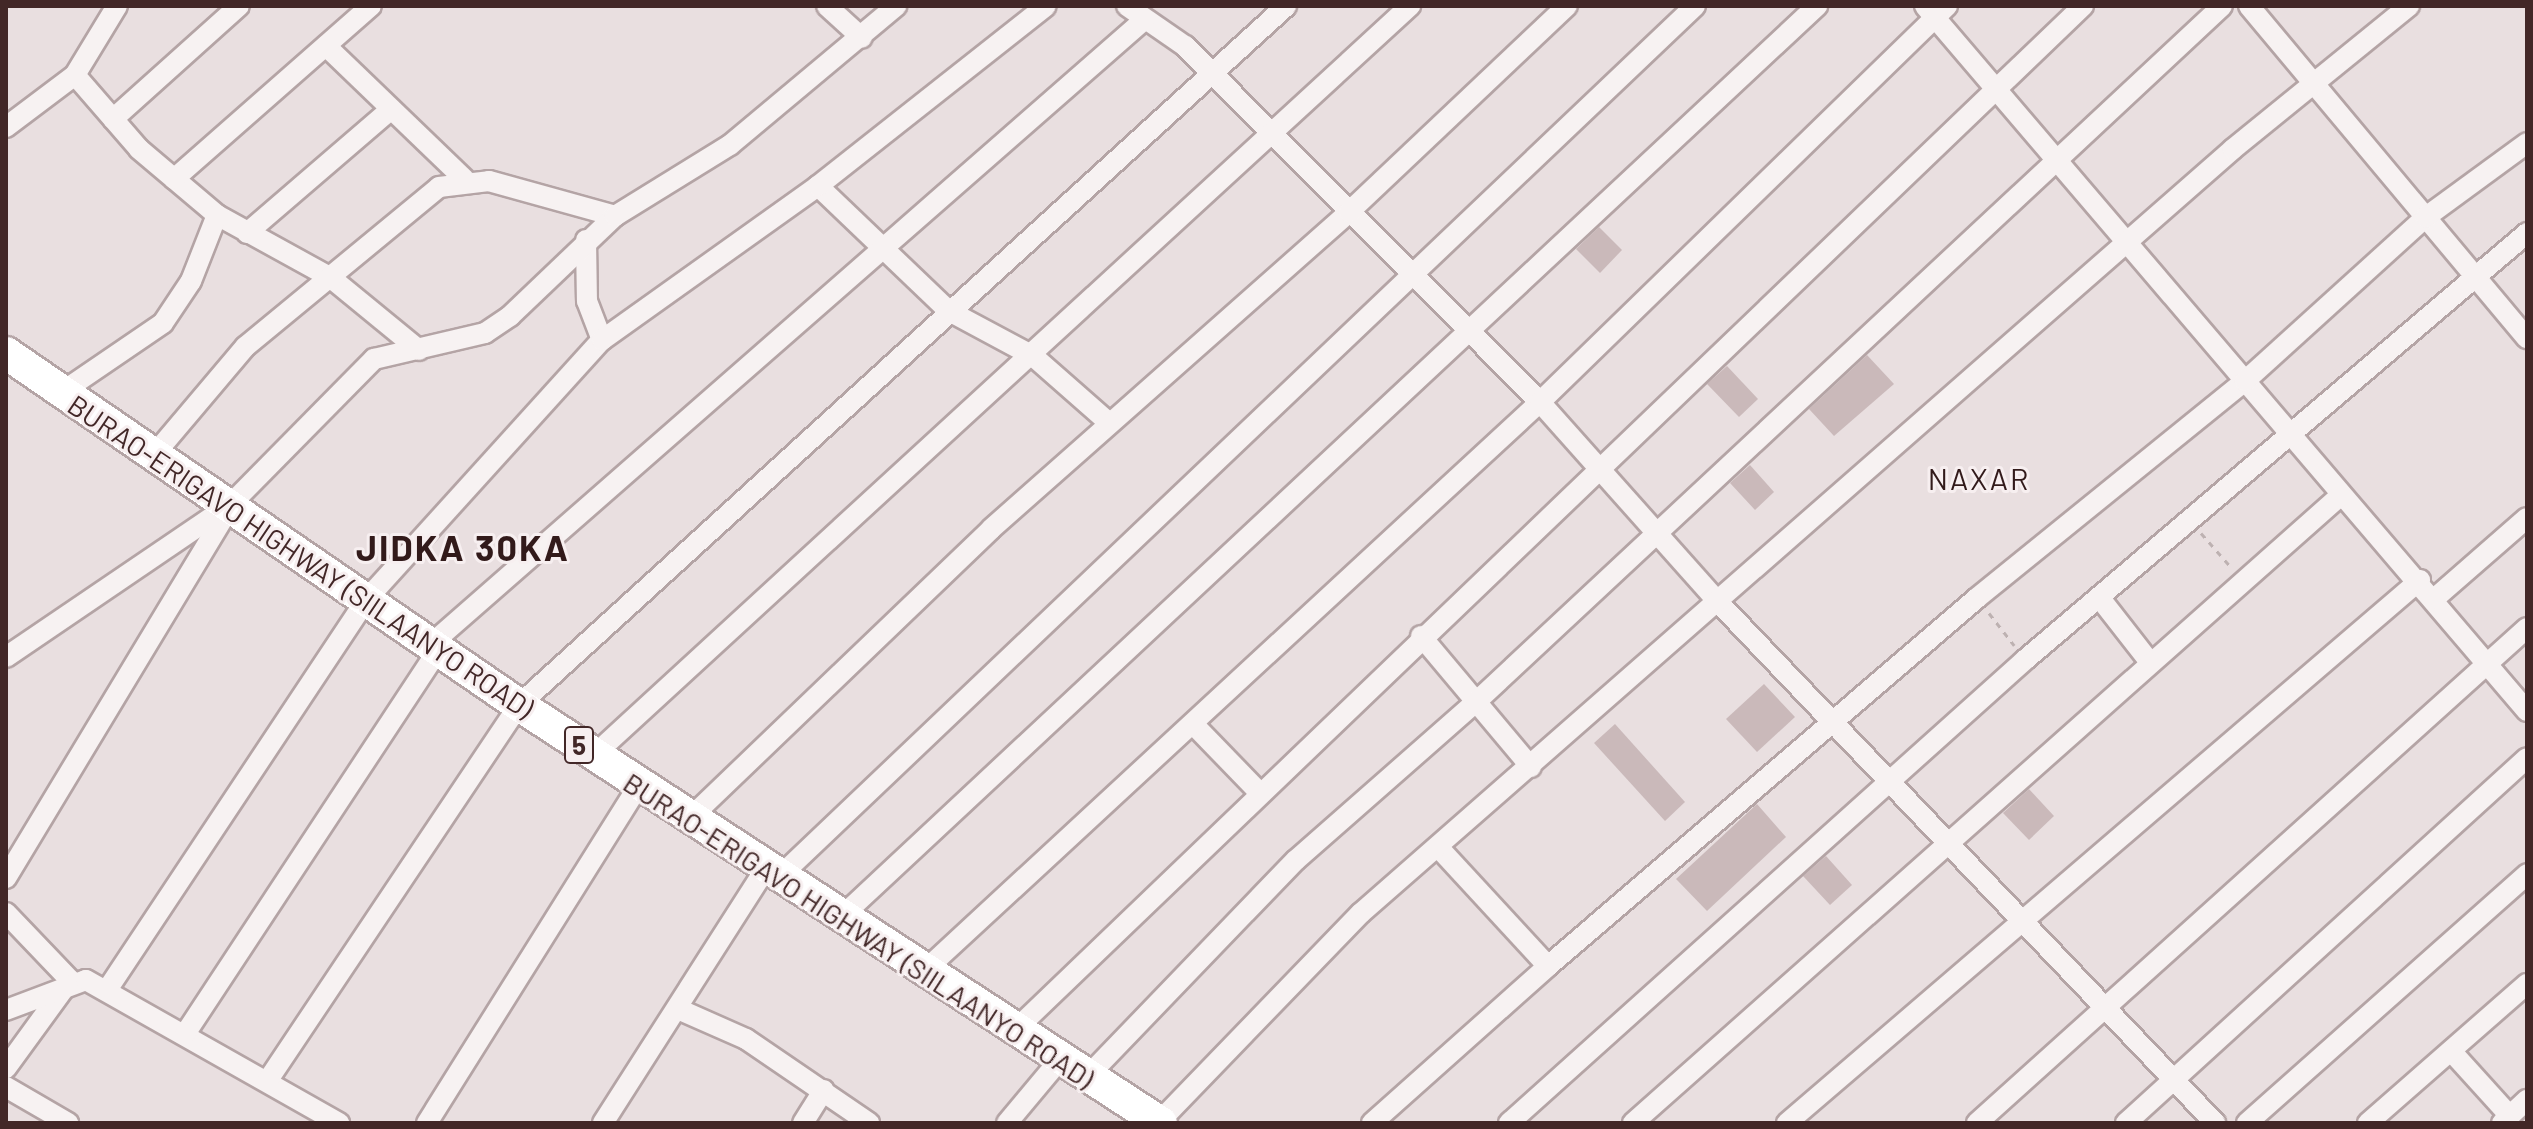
<!DOCTYPE html>
<style>
body{margin:0}
#map{position:relative;width:2533px;height:1129px;overflow:hidden;background:#e9dfe0;font-family:Barlow,sans-serif}
div>[style]{position:absolute}
.building>*{inset:0;background:#cab9ba}
.path>*{height:3px;margin-top:-1.5px;transform-origin:0;background:repeating-linear-gradient(90deg,#bdb1b1 0 6px,transparent 0 12px)}
.roads{filter:drop-shadow(2px 0 #b4a4a5) drop-shadow(-2px 0 #b4a4a5) drop-shadow(0 2px #b4a4a5) drop-shadow(0 -2px #b4a4a5)}
.minor>*{height:20px;margin:-10px;padding:0 10px;transform-origin:10px;border-radius:10px;background:#f7f2f2}
.trunk>*{height:32px;margin:-16px;padding:0 16px;transform-origin:16px;border-radius:16px;background:#fff}
span{translate:-50% -50%;white-space:nowrap;text-align:center;line-height:1.15;-webkit-text-stroke:6px #f7eff0;paint-order:stroke}
.shield-label span{padding:2px 6px;background:#f7eff0;border:2px solid;border-radius:6px;-webkit-text-stroke-width:0}
.shield-label{font-size:26px;color:#422727;font-weight:700}
.street-label{font-size:28px;color:#422727}
.neighbourhood-label{font-size:30px;color:#321a1a;letter-spacing:2px}
.district-label{font-size:36px;color:#321a1a;font-weight:700;letter-spacing:2px}
.frame{position:absolute;inset:0;border:8px solid #422727;pointer-events:none}
</style>
<div id="map">
<div class="building">
<i style="clip-path:polygon(1599px 227px,1622px 250px,1600px 273px,1576px 249px)"></i>
<i style="clip-path:polygon(1867px 355px,1894px 384px,1834px 436px,1809px 409px)"></i>
<i style="clip-path:polygon(1727px 366px,1758px 399px,1739px 417px,1707px 384px)"></i>
<i style="clip-path:polygon(1750px 465px,1774px 492px,1755px 510px,1730px 483px)"></i>
<i style="clip-path:polygon(1764px 684px,1795px 717px,1757px 752px,1726px 719px)"></i>
<i style="clip-path:polygon(1615px 724px,1685px 802px,1665px 821px,1594px 743px)"></i>
<i style="clip-path:polygon(2029px 789px,2054px 816px,2029px 840px,2003px 813px)"></i>
<i style="clip-path:polygon(1757px 804px,1786px 837px,1707px 911px,1676px 879px)"></i>
<i style="clip-path:polygon(1826px 856px,1852px 885px,1830px 905px,1803px 876px)"></i>
</div>
<div class="path">
<i style="left:2201px;top:533px;width:44px;rotate:48.7deg"></i>
<i style="left:1989px;top:613px;width:41px;rotate:52deg"></i>
</div>
<div class="roads">
<div class="minor">
<i style="left:827px;top:6px;width:47px;rotate:42.4deg"></i>
<i style="left:1127px;top:6px;width:70px;rotate:34.6deg"></i>
<i style="left:1185px;top:46px;width:503px;rotate:45.08deg"></i>
<i style="left:1540px;top:402px;width:269px;rotate:48.3deg"></i>
<i style="left:1719px;top:603px;width:719px;rotate:46.35deg"></i>
<i style="left:1925px;top:6px;width:927px;rotate:49.51deg"></i>
<i style="left:2249px;top:6px;width:433px;rotate:50.1deg"></i>
<i style="left:326px;top:46px;width:192px;rotate:43.9deg"></i>
<i style="left:75px;top:75px;width:98px;rotate:49.1deg"></i>
<i style="left:139px;top:149px;width:102px;rotate:40.2deg"></i>
<i style="left:217px;top:215px;width:129px;rotate:28.8deg"></i>
<i style="left:330px;top:277px;width:115px;rotate:39.4deg"></i>
<i style="left:113px;top:119px;width:169px;rotate:-41.9deg"></i>
<i style="left:6px;top:127px;width:86px;rotate:-37deg"></i>
<i style="left:75px;top:75px;width:81px;rotate:-58.7deg"></i>
<i style="left:174px;top:179px;width:262px;rotate:-41.3deg"></i>
<i style="left:818px;top:186px;width:181px;rotate:43.7deg"></i>
<i style="left:949px;top:311px;width:95px;rotate:28.2deg"></i>
<i style="left:1033px;top:356px;width:100px;rotate:41.3deg"></i>
<i style="left:247px;top:233px;width:190px;rotate:-40.7deg"></i>
<i style="left:586px;top:240px;width:61px;rotate:89.1deg"></i>
<i style="left:587px;top:301px;width:42px;rotate:69deg"></i>
<i style="left:62px;top:392px;width:122px;rotate:-34.3deg"></i>
<i style="left:163px;top:323px;width:50px;rotate:-56.3deg"></i>
<i style="left:191px;top:281px;width:71px;rotate:-68.5deg"></i>
<i style="left:153px;top:456px;width:143px;rotate:-49.8deg"></i>
<i style="left:245px;top:347px;width:251px;rotate:-39.5deg"></i>
<i style="left:439px;top:187px;width:50px;rotate:-6.8deg"></i>
<i style="left:489px;top:181px;width:131px;rotate:15.5deg"></i>
<i style="left:2099px;top:597px;width:81px;rotate:52deg"></i>
<i style="left:2434px;top:599px;width:123px;rotate:-41.1deg"></i>
<i style="left:1421px;top:636px;width:171px;rotate:50deg"></i>
<i style="left:430px;top:645px;width:950px;rotate:-41.2deg"></i>
<i style="left:6px;top:657px;width:272px;rotate:-34.2deg"></i>
<i style="left:231px;top:504px;width:204px;rotate:-45.4deg"></i>
<i style="left:374px;top:359px;width:114px;rotate:-13.2deg"></i>
<i style="left:485px;top:333px;width:30px;rotate:-34deg"></i>
<i style="left:510px;top:316px;width:145px;rotate:-43.6deg"></i>
<i style="left:615px;top:216px;width:135px;rotate:-31.7deg"></i>
<i style="left:730px;top:145px;width:217px;rotate:-39.9deg"></i>
<i style="left:1194px;top:725px;width:92px;rotate:45.9deg"></i>
<i style="left:594px;top:755px;width:1108px;rotate:-42.55deg"></i>
<i style="left:690px;top:818px;width:417px;rotate:-43.8deg"></i>
<i style="left:991px;top:529px;width:478px;rotate:-41.5deg"></i>
<i style="left:1349px;top:212px;width:300px;rotate:-43.4deg"></i>
<i style="left:1438px;top:847px;width:162px;rotate:47.3deg"></i>
<i style="left:1548px;top:966px;width:565px;rotate:-40.62deg"></i>
<i style="left:1977px;top:598px;width:345px;rotate:-39deg"></i>
<i style="left:2245px;top:381px;width:244px;rotate:-42.2deg"></i>
<i style="left:2426px;top:217px;width:125px;rotate:-36.2deg"></i>
<i style="left:779px;top:877px;width:1264px;rotate:-43.56deg"></i>
<i style="left:6px;top:878px;width:428px;rotate:-58.9deg"></i>
<i style="left:6px;top:913px;width:93px;rotate:46.3deg"></i>
<i style="left:70px;top:980px;width:109px;rotate:126deg"></i>
<i style="left:840px;top:918px;width:1337px;rotate:-43.03deg"></i>
<i style="left:922px;top:973px;width:841px;rotate:-42.74deg"></i>
<i style="left:1540px;top:402px;width:568px;rotate:-44.22deg"></i>
<i style="left:107px;top:990px;width:467px;rotate:-56.4deg"></i>
<i style="left:365px;top:601px;width:353px;rotate:-47.8deg"></i>
<i style="left:602px;top:340px;width:265px;rotate:-35.5deg"></i>
<i style="left:818px;top:186px;width:290px;rotate:-38.3deg"></i>
<i style="left:678px;top:1009px;width:74px;rotate:23.8deg"></i>
<i style="left:746px;top:1039px;width:149px;rotate:34.3deg"></i>
<i style="left:6px;top:1010px;width:85px;rotate:-20.6deg"></i>
<i style="left:86px;top:980px;width:291px;rotate:29.5deg"></i>
<i style="left:1012px;top:1033px;width:1484px;rotate:-43.8deg"></i>
<i style="left:185px;top:1034px;width:459px;rotate:-56.6deg"></i>
<i style="left:2451px;top:1051px;width:88px;rotate:47.8deg"></i>
<i style="left:1085px;top:1079px;width:304px;rotate:-46.1deg"></i>
<i style="left:1296px;top:860px;width:240px;rotate:-41.3deg"></i>
<i style="left:1476px;top:702px;width:1020px;rotate:-43.01deg"></i>
<i style="left:268px;top:1080px;width:451px;rotate:-56.2deg"></i>
<i style="left:519px;top:705px;width:1038px;rotate:-42.34deg"></i>
<i style="left:6px;top:1087px;width:72px;rotate:30.1deg"></i>
<i style="left:427px;top:1123px;width:399px;rotate:-57.9deg"></i>
<i style="left:603px;top:1123px;width:303px;rotate:-57.4deg"></i>
<i style="left:803px;top:1123px;width:39px;rotate:-58deg"></i>
<i style="left:1007px;top:1123px;width:80px;rotate:-50.1deg"></i>
<i style="left:1158px;top:1123px;width:292px;rotate:-46deg"></i>
<i style="left:1361px;top:913px;width:1159px;rotate:-41.22deg"></i>
<i style="left:2233px;top:149px;width:227px;rotate:-39.1deg"></i>
<i style="left:1372px;top:1123px;width:236px;rotate:-41.7deg"></i>
<i style="left:1509px;top:1123px;width:695px;rotate:-41.91deg"></i>
<i style="left:2026px;top:659px;width:658px;rotate:-40.37deg"></i>
<i style="left:1633px;top:1123px;width:946px;rotate:-41.57deg"></i>
<i style="left:1787px;top:1123px;width:834px;rotate:-40.62deg"></i>
<i style="left:1977px;top:1123px;width:740px;rotate:-41.99deg"></i>
<i style="left:2126px;top:1123px;width:542px;rotate:-42.31deg"></i>
<i style="left:2247px;top:1123px;width:375px;rotate:-41.6deg"></i>
<i style="left:2368px;top:1123px;width:211px;rotate:-41.2deg"></i>
<i style="left:2502px;top:1123px;width:34px;rotate:-43deg"></i>
</div>
<div class="trunk">
<i style="left:6px;top:353px;width:622px;rotate:34.46deg"></i>
<i style="left:519px;top:705px;width:766px;rotate:33.07deg"></i>
</div>
</div>
<div class="shield-label">
<span style="left:579px;top:745px">5</span>
</div>
<div class="street-label">
<span style="left:301px;top:556px;rotate:34deg">BURAO-ERIGAVO HIGHWAY (SIILAANYO ROAD)</span>
<span style="left:859px;top:930px;rotate:33deg">BURAO-ERIGAVO HIGHWAY (SIILAANYO ROAD)</span>
</div>
<div class="neighbourhood-label">
<span style="left:1979px;top:478px">NAXAR</span>
</div>
<div class="district-label">
<span style="left:463px;top:547px">JIDKA 30KA</span>
</div>
<div class="frame"></div>
</div>
